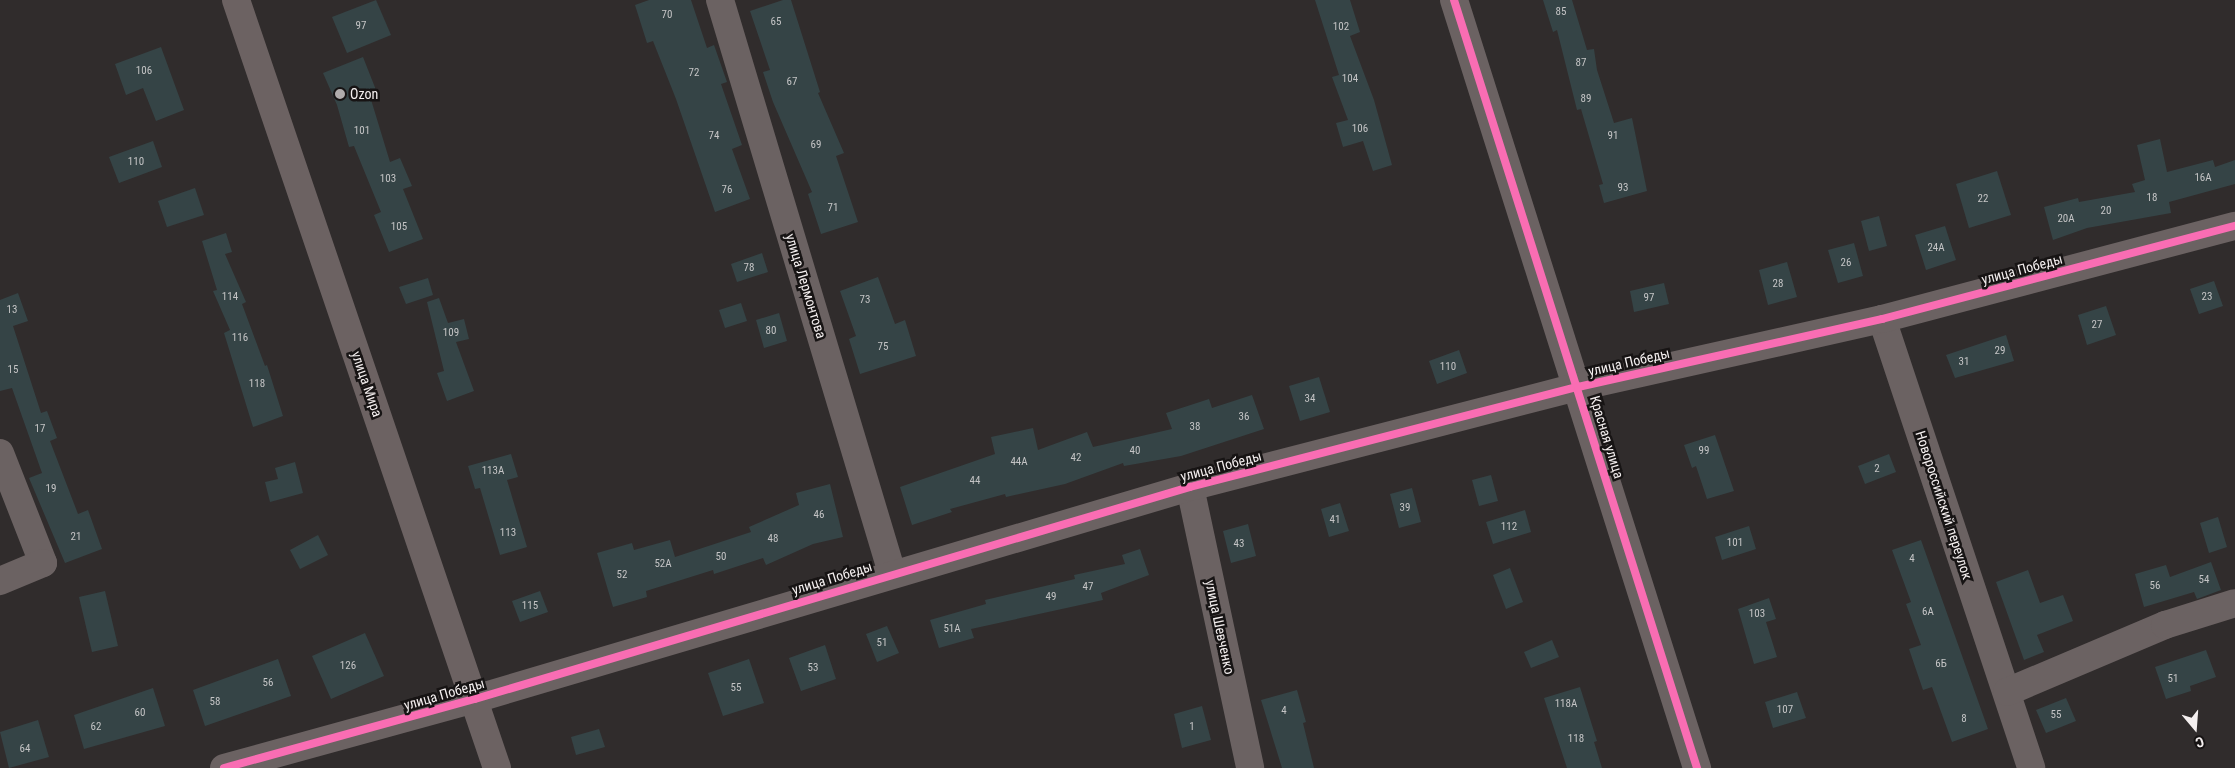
<!DOCTYPE html>
<meta charset="utf-8">
<style>
body{margin:0}
#map{position:relative;width:2235px;height:768px;overflow:hidden;background:#302c2c;font-family:"Roboto Condensed",sans-serif}
div>[style]{position:absolute}
.building>*{inset:0;background:#354446}
.minor>*{height:28px;margin:-14px;padding:0 14px;transform-origin:14px;border-radius:14px;background:#6b6262}
.major>*{height:28px;margin:-14px;padding:0 14px;transform-origin:14px;border-radius:14px;background:#6c6262}
.cycleway>*{height:8px;margin:-4px;padding:0 4px;transform-origin:4px;border-radius:4px;background:#f96db3}
.dots>*{width:14px;height:14px;translate:-50% -50%;box-sizing:border-box;border:2px solid #171414;border-radius:50%}
span{translate:-50% -50%;white-space:nowrap;text-align:center;line-height:1.15;-webkit-text-stroke:5px #171414;paint-order:stroke}
.number-label{font-size:11px;color:#c4c4c5}
.number-label span{-webkit-text-stroke-width:0}
.poi-label{font-size:14px;color:#f4efef}
.left{translate:0 -50%;text-align:left}
.street-label{font-size:14px;color:#f4efef}
.north{position:absolute;left:2170px;top:703px;width:50px;height:50px;-webkit-text-stroke:4px #171414;paint-order:stroke;rotate:162deg;font-size:14px;font-weight:700;line-height:20px;text-align:center;color:#f4efef}
.north::after{content:'';display:block;margin:auto;width:18px;height:22px;background:#f4efef;clip-path:polygon(50% 0,100% 100%,50% 72%,0 100%)}
</style>
<div id="map">
<div class="building">
<i style="clip-path:polygon(376px 0,391px 35px,347px 53px,332px 17px)"></i>
<i style="clip-path:polygon(649px 0,691px 0,707px 48px,714px 45px,727px 82px,721px 84px,742px 145px,732px 149px,750px 199px,715px 212px,676px 99px,653px 41px,647px 43px,635px 5px)"></i>
<i style="clip-path:polygon(783px 0,791px 0,820px 92px,818px 93px,844px 153px,836px 156px,858px 222px,821px 234px,808px 194px,812px 192px,773px 102px,763px 72px,770px 70px,750px 11px)"></i>
<i style="clip-path:polygon(1315px 0,1350px 0,1360px 32px,1350px 36px,1374px 100px,1392px 165px,1373px 171px,1363px 141px,1343px 147px,1336px 123px,1348px 120px,1332px 77px,1339px 75px)"></i>
<i style="clip-path:polygon(1543px 0,1572px 0,1587px 50px,1594px 49px,1597px 70px,1614px 123px,1632px 118px,1647px 191px,1604px 203px,1599px 185px,1603px 184px,1581px 109px,1577px 110px,1557px 30px,1553px 32px)"></i>
<i style="clip-path:polygon(161px 47px,184px 110px,156px 121px,143px 88px,126px 95px,115px 64px)"></i>
<i style="clip-path:polygon(363px 57px,376px 90px,369px 93px,390px 162px,400px 158px,412px 186px,403px 189px,423px 239px,389px 252px,374px 215px,381px 212px,354px 146px,349px 147px,337px 105px,323px 73px)"></i>
<i style="clip-path:polygon(2160px 139px,2167px 172px,2213px 160px,2215px 167px,2235px 160px,2235px 184px,2169px 202px,2171px 213px,2087px 228px,2053px 240px,2044px 207px,2078px 198px,2079px 202px,2135px 192px,2132px 184px,2145px 180px,2137px 145px)"></i>
<i style="clip-path:polygon(153px 141px,162px 167px,119px 183px,109px 157px)"></i>
<i style="clip-path:polygon(1997px 171px,2011px 215px,1969px 228px,1956px 184px)"></i>
<i style="clip-path:polygon(195px 188px,204px 215px,167px 227px,158px 201px)"></i>
<i style="clip-path:polygon(1879px 216px,1887px 246px,1869px 251px,1861px 221px)"></i>
<i style="clip-path:polygon(1945px 226px,1956px 260px,1926px 270px,1915px 235px)"></i>
<i style="clip-path:polygon(226px 233px,232px 252px,225px 254px,246px 302px,242px 304px,265px 366px,267px 365px,283px 416px,253px 427px,224px 333px,230px 330px,213px 291px,217px 290px,202px 241px)"></i>
<i style="clip-path:polygon(1854px 243px,1863px 276px,1838px 283px,1828px 250px)"></i>
<i style="clip-path:polygon(762px 253px,768px 272px,737px 282px,731px 264px)"></i>
<i style="clip-path:polygon(1787px 262px,1797px 297px,1768px 305px,1759px 270px)"></i>
<i style="clip-path:polygon(878px 277px,895px 324px,905px 320px,916px 356px,860px 374px,849px 339px,856px 336px,840px 291px)"></i>
<i style="clip-path:polygon(428px 278px,433px 295px,406px 304px,399px 287px)"></i>
<i style="clip-path:polygon(2214px 281px,2223px 306px,2199px 314px,2190px 289px)"></i>
<i style="clip-path:polygon(1664px 283px,1669px 304px,1634px 312px,1630px 291px)"></i>
<i style="clip-path:polygon(18px 293px,28px 321px,13px 326px,41px 413px,47px 411px,57px 438px,50px 441px,78px 514px,88px 510px,102px 549px,65px 563px,29px 478px,42px 473px,12px 388px,0 391px,0 300px)"></i>
<i style="clip-path:polygon(439px 298px,448px 323px,464px 319px,469px 339px,456px 342px,474px 391px,447px 401px,437px 373px,444px 371px,427px 302px)"></i>
<i style="clip-path:polygon(741px 303px,747px 321px,725px 328px,719px 310px)"></i>
<i style="clip-path:polygon(2106px 306px,2116px 335px,2087px 345px,2078px 315px)"></i>
<i style="clip-path:polygon(779px 313px,787px 341px,764px 348px,756px 320px)"></i>
<i style="clip-path:polygon(2006px 335px,2014px 361px,1955px 378px,1946px 355px)"></i>
<i style="clip-path:polygon(1459px 350px,1467px 373px,1437px 384px,1429px 361px)"></i>
<i style="clip-path:polygon(1319px 377px,1330px 412px,1300px 421px,1289px 386px)"></i>
<i style="clip-path:polygon(1252px 395px,1264px 429px,1181px 456px,1124px 466px,1123px 463px,1065px 484px,1006px 497px,1005px 494px,950px 509px,952px 512px,912px 525px,900px 487px,995px 454px,991px 437px,1033px 428px,1038px 450px,1087px 432px,1093px 447px,1172px 429px,1166px 413px,1209px 399px,1212px 408px)"></i>
<i style="clip-path:polygon(1715px 435px,1734px 491px,1707px 499px,1696px 466px,1692px 468px,1684px 445px)"></i>
<i style="clip-path:polygon(511px 454px,518px 477px,507px 480px,527px 547px,500px 555px,480px 488px,475px 489px,468px 466px)"></i>
<i style="clip-path:polygon(1889px 454px,1896px 472px,1865px 484px,1858px 466px)"></i>
<i style="clip-path:polygon(295px 462px,303px 493px,270px 502px,265px 482px,278px 479px,275px 468px)"></i>
<i style="clip-path:polygon(1491px 475px,1498px 501px,1479px 506px,1472px 480px)"></i>
<i style="clip-path:polygon(830px 484px,843px 537px,813px 544px,766px 565px,763px 558px,714px 574px,713px 570px,646px 591px,647px 597px,613px 607px,597px 553px,632px 543px,634px 550px,670px 540px,675px 557px,751px 532px,749px 527px,799px 505px,796px 493px)"></i>
<i style="clip-path:polygon(1412px 488px,1421px 522px,1399px 528px,1390px 494px)"></i>
<i style="clip-path:polygon(1340px 503px,1349px 531px,1329px 537px,1321px 509px)"></i>
<i style="clip-path:polygon(1525px 510px,1531px 532px,1493px 544px,1486px 522px)"></i>
<i style="clip-path:polygon(2218px 517px,2227px 547px,2209px 553px,2200px 523px)"></i>
<i style="clip-path:polygon(1248px 524px,1256px 556px,1231px 563px,1223px 531px)"></i>
<i style="clip-path:polygon(1749px 526px,1756px 549px,1722px 560px,1715px 537px)"></i>
<i style="clip-path:polygon(318px 535px,328px 555px,300px 569px,290px 550px)"></i>
<i style="clip-path:polygon(1921px 540px,1988px 729px,1952px 742px,1932px 687px,1923px 690px,1909px 649px,1921px 645px,1906px 604px,1911px 602px,1892px 550px)"></i>
<i style="clip-path:polygon(1140px 549px,1149px 575px,1101px 593px,1103px 600px,971px 629px,974px 638px,939px 648px,930px 620px,986px 604px,985px 600px,1075px 579px,1074px 575px,1125px 564px,1122px 555px)"></i>
<i style="clip-path:polygon(2211px 562px,2221px 590px,2197px 599px,2194px 592px,2144px 607px,2135px 574px,2166px 565px,2170px 577px)"></i>
<i style="clip-path:polygon(1510px 568px,1523px 602px,1506px 609px,1493px 575px)"></i>
<i style="clip-path:polygon(2028px 570px,2040px 603px,2063px 595px,2073px 621px,2037px 635px,2044px 652px,2024px 660px,1996px 582px)"></i>
<i style="clip-path:polygon(105px 591px,118px 646px,92px 652px,79px 597px)"></i>
<i style="clip-path:polygon(540px 591px,548px 612px,520px 622px,512px 601px)"></i>
<i style="clip-path:polygon(1769px 598px,1776px 619px,1766px 622px,1777px 657px,1754px 664px,1738px 609px)"></i>
<i style="clip-path:polygon(887px 626px,899px 653px,877px 662px,866px 634px)"></i>
<i style="clip-path:polygon(365px 633px,384px 676px,331px 699px,312px 656px)"></i>
<i style="clip-path:polygon(1552px 640px,1559px 657px,1531px 668px,1524px 652px)"></i>
<i style="clip-path:polygon(825px 645px,836px 679px,801px 691px,789px 658px)"></i>
<i style="clip-path:polygon(2206px 650px,2216px 677px,2190px 686px,2191px 691px,2166px 699px,2155px 667px)"></i>
<i style="clip-path:polygon(278px 659px,291px 696px,205px 726px,193px 690px)"></i>
<i style="clip-path:polygon(749px 659px,764px 703px,723px 716px,708px 673px)"></i>
<i style="clip-path:polygon(1580px 687px,1597px 741px,1594px 742px,1602px 768px,1567px 768px,1544px 698px)"></i>
<i style="clip-path:polygon(153px 688px,165px 726px,84px 749px,74px 715px)"></i>
<i style="clip-path:polygon(1297px 690px,1306px 722px,1303px 723px,1314px 768px,1282px 768px,1261px 700px)"></i>
<i style="clip-path:polygon(1797px 692px,1806px 718px,1773px 728px,1765px 702px)"></i>
<i style="clip-path:polygon(2066px 698px,2076px 721px,2046px 733px,2036px 710px)"></i>
<i style="clip-path:polygon(1202px 706px,1211px 740px,1182px 748px,1174px 714px)"></i>
<i style="clip-path:polygon(38px 720px,49px 757px,9px 768px,0 732px)"></i>
<i style="clip-path:polygon(599px 729px,605px 747px,576px 755px,571px 737px)"></i>
</div>
<div class="minor">
<i style="left:720px;top:0;width:598px;rotate:73.29deg"></i>
<i style="left:1454px;top:0;width:806px;rotate:72.44deg"></i>
<i style="left:1882px;top:319px;width:473px;rotate:71.6deg"></i>
<i style="left:0;top:453px;width:118px;rotate:68.6deg"></i>
<i style="left:43px;top:563px;width:47px;rotate:157.3deg"></i>
<i style="left:1190px;top:487px;width:287px;rotate:77.9deg"></i>
<i style="left:2007px;top:692px;width:172px;rotate:-23deg"></i>
<i style="left:2165px;top:625px;width:73px;rotate:-17.4deg"></i>
<i style="left:224px;top:768px;width:260px;rotate:-15.4deg"></i>
<i style="left:475px;top:699px;width:746px;rotate:-16.52deg"></i>
<i style="left:1190px;top:487px;width:401px;rotate:-14.5deg"></i>
<i style="left:1578px;top:387px;width:312px;rotate:-12.6deg"></i>
<i style="left:1882px;top:319px;width:365px;rotate:-14.8deg"></i>
</div>
<div class="major">
<i style="left:236px;top:0;width:811px;rotate:71.23deg"></i>
</div>
<div class="cycleway">
<i style="left:1454px;top:0;width:806px;rotate:72.44deg"></i>
<i style="left:224px;top:768px;width:260px;rotate:-15.4deg"></i>
<i style="left:475px;top:699px;width:746px;rotate:-16.52deg"></i>
<i style="left:1190px;top:487px;width:401px;rotate:-14.5deg"></i>
<i style="left:1578px;top:387px;width:312px;rotate:-12.6deg"></i>
<i style="left:1882px;top:319px;width:365px;rotate:-14.8deg"></i>
</div>
<div class="dots">
<i style="left:340px;top:94px;background:#afabab"></i>
</div>
<div class="number-label">
<span style="left:1561px;top:12px">85</span>
<span style="left:667px;top:15px">70</span>
<span style="left:776px;top:22px">65</span>
<span style="left:361px;top:26px">97</span>
<span style="left:1341px;top:27px">102</span>
<span style="left:1581px;top:63px">87</span>
<span style="left:144px;top:71px">106</span>
<span style="left:694px;top:73px">72</span>
<span style="left:1350px;top:79px">104</span>
<span style="left:792px;top:82px">67</span>
<span style="left:1586px;top:99px">89</span>
<span style="left:1360px;top:129px">106</span>
<span style="left:362px;top:131px">101</span>
<span style="left:714px;top:136px">74</span>
<span style="left:1613px;top:136px">91</span>
<span style="left:816px;top:145px">69</span>
<span style="left:136px;top:162px">110</span>
<span style="left:2203px;top:178px">16А</span>
<span style="left:388px;top:179px">103</span>
<span style="left:1623px;top:188px">93</span>
<span style="left:727px;top:190px">76</span>
<span style="left:2152px;top:198px">18</span>
<span style="left:1983px;top:199px">22</span>
<span style="left:833px;top:208px">71</span>
<span style="left:2106px;top:211px">20</span>
<span style="left:2066px;top:219px">20А</span>
<span style="left:399px;top:227px">105</span>
<span style="left:1936px;top:248px">24А</span>
<span style="left:1846px;top:263px">26</span>
<span style="left:749px;top:268px">78</span>
<span style="left:1778px;top:284px">28</span>
<span style="left:230px;top:297px">114</span>
<span style="left:2207px;top:297px">23</span>
<span style="left:1649px;top:298px">97</span>
<span style="left:865px;top:300px">73</span>
<span style="left:12px;top:310px">13</span>
<span style="left:2097px;top:325px">27</span>
<span style="left:771px;top:331px">80</span>
<span style="left:451px;top:333px">109</span>
<span style="left:240px;top:338px">116</span>
<span style="left:883px;top:347px">75</span>
<span style="left:2000px;top:351px">29</span>
<span style="left:1964px;top:362px">31</span>
<span style="left:1448px;top:367px">110</span>
<span style="left:13px;top:370px">15</span>
<span style="left:257px;top:384px">118</span>
<span style="left:1310px;top:399px">34</span>
<span style="left:1244px;top:417px">36</span>
<span style="left:1195px;top:427px">38</span>
<span style="left:40px;top:429px">17</span>
<span style="left:1135px;top:451px">40</span>
<span style="left:1704px;top:451px">99</span>
<span style="left:1076px;top:458px">42</span>
<span style="left:1019px;top:462px">44А</span>
<span style="left:1877px;top:469px">2</span>
<span style="left:493px;top:471px">113А</span>
<span style="left:975px;top:481px">44</span>
<span style="left:51px;top:489px">19</span>
<span style="left:1405px;top:508px">39</span>
<span style="left:819px;top:515px">46</span>
<span style="left:1335px;top:520px">41</span>
<span style="left:1509px;top:527px">112</span>
<span style="left:508px;top:533px">113</span>
<span style="left:76px;top:537px">21</span>
<span style="left:773px;top:539px">48</span>
<span style="left:1735px;top:543px">101</span>
<span style="left:1239px;top:544px">43</span>
<span style="left:721px;top:557px">50</span>
<span style="left:1912px;top:559px">4</span>
<span style="left:663px;top:564px">52А</span>
<span style="left:622px;top:575px">52</span>
<span style="left:2204px;top:580px">54</span>
<span style="left:2155px;top:586px">56</span>
<span style="left:1088px;top:587px">47</span>
<span style="left:1051px;top:597px">49</span>
<span style="left:530px;top:606px">115</span>
<span style="left:1928px;top:612px">6А</span>
<span style="left:1757px;top:614px">103</span>
<span style="left:952px;top:629px">51А</span>
<span style="left:882px;top:643px">51</span>
<span style="left:1941px;top:664px">6Б</span>
<span style="left:348px;top:666px">126</span>
<span style="left:813px;top:668px">53</span>
<span style="left:2173px;top:679px">51</span>
<span style="left:268px;top:683px">56</span>
<span style="left:736px;top:688px">55</span>
<span style="left:215px;top:702px">58</span>
<span style="left:1566px;top:704px">118А</span>
<span style="left:1785px;top:710px">107</span>
<span style="left:1284px;top:711px">4</span>
<span style="left:140px;top:713px">60</span>
<span style="left:2056px;top:715px">55</span>
<span style="left:1964px;top:719px">8</span>
<span style="left:96px;top:727px">62</span>
<span style="left:1192px;top:727px">1</span>
<span style="left:1576px;top:739px">118</span>
<span style="left:25px;top:749px">64</span>
</div>
<div class="poi-label">
<span class="left" style="left:350px;top:94px">Ozon</span>
</div>
<div class="street-label">
<span style="left:2022px;top:269px;rotate:-15deg">улица Победы</span>
<span style="left:806px;top:286px;rotate:73deg">улица Лермонтова</span>
<span style="left:1629px;top:362px;rotate:-13deg">улица Победы</span>
<span style="left:367px;top:384px;rotate:71deg">улица Мира</span>
<span style="left:1607px;top:437px;rotate:73deg">Красная улица</span>
<span style="left:1221px;top:466px;rotate:-15deg">улица Победы</span>
<span style="left:1944px;top:505px;rotate:72deg">Новороссийский переулок</span>
<span style="left:832px;top:578px;rotate:-17deg">улица Победы</span>
<span style="left:1220px;top:627px;rotate:78deg">улица Шевченко</span>
<span style="left:444px;top:694px;rotate:-16deg">улица Победы</span>
</div>
<div class="north">С</div>
</div>
